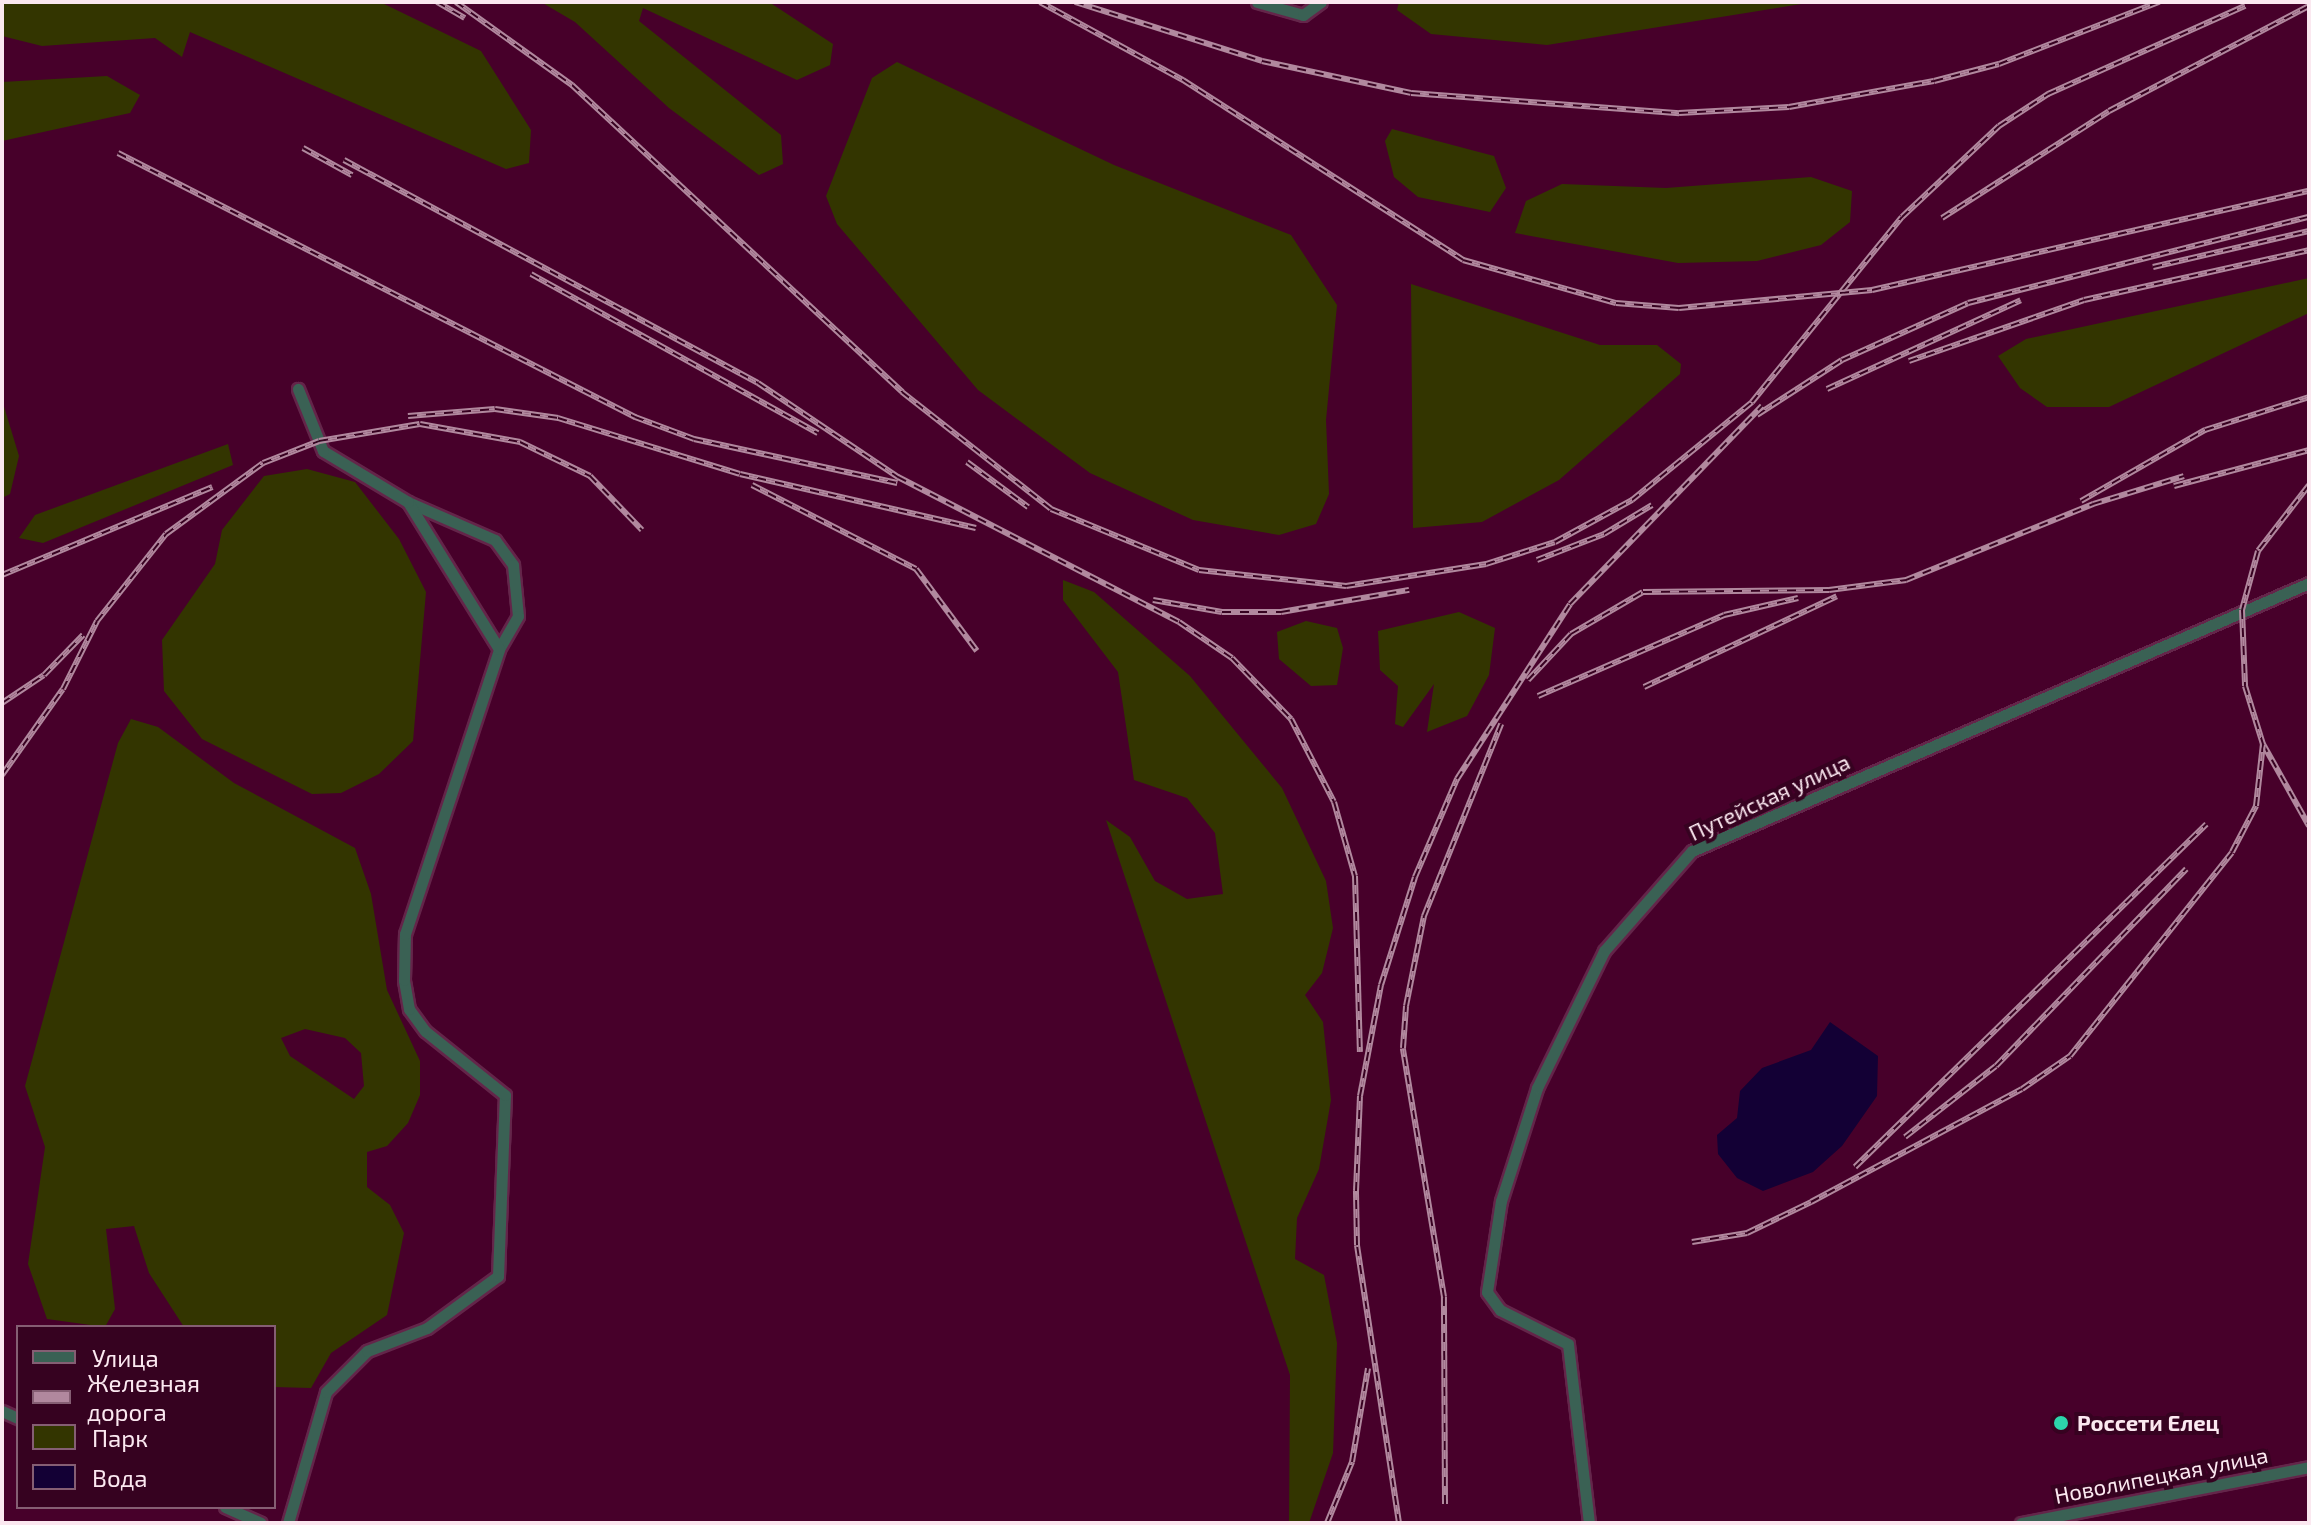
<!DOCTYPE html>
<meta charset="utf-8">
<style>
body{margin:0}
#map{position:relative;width:2311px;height:1525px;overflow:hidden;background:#47002a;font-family:"Exo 2",sans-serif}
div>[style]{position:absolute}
.green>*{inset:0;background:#333500}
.water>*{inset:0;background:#130035}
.roads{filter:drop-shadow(2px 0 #64254a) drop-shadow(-2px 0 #64254a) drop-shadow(0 2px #64254a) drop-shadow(0 -2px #64254a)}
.minor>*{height:11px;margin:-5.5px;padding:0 5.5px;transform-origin:5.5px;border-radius:5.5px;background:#3a6154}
.rail>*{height:6px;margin-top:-3px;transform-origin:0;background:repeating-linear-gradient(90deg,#360220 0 9px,#b1889e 0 18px);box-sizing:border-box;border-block:2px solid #b1889e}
.dots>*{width:22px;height:22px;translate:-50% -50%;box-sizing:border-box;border:4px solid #360220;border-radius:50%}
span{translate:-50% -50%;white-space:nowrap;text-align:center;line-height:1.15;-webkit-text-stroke:8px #360220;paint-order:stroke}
.street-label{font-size:22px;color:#fbe8f0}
.poi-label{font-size:22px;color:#fbe8f0;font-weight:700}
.left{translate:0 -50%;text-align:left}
.frame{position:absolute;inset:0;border:4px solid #fbe8f0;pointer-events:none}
.legend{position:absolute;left:16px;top:1325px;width:260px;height:184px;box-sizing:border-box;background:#360220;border:2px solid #855e73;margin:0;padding:10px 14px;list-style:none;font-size:24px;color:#fbe8f0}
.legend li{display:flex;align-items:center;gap:16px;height:40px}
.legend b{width:40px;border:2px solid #855e73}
</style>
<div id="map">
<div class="green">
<i style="clip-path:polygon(2px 2px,380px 2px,481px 51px,531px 130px,529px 163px,506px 169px,190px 32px,182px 57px,155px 38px,42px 46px,2px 36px)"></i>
<i style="clip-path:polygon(541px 2px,769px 2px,833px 44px,830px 65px,797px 80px,643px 8px,639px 21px,781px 135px,783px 164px,759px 175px,669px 108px,575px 22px)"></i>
<i style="clip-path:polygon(1399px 2px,1814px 2px,1547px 45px,1431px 34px,1397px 10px)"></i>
<i style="clip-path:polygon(897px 62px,1114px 165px,1291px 235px,1337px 305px,1326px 420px,1329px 494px,1316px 524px,1279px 535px,1193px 520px,1090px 473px,978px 390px,837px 224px,826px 196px,872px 78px)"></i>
<i style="clip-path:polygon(107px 76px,140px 95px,130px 113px,2px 141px,2px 82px)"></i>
<i style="clip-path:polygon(1392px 129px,1494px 156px,1506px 188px,1490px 212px,1418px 197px,1394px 177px,1385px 141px)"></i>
<i style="clip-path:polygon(1811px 177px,1852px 191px,1850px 222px,1821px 245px,1757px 261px,1678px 263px,1515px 233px,1526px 201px,1562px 184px,1666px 188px)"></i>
<i style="clip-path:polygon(2309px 278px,2309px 313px,2109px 407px,2047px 407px,2020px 388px,1998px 356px,2026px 339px)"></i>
<i style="clip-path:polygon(1411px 284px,1600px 345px,1657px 345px,1681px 364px,1680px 374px,1559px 480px,1482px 522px,1413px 528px)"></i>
<i style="clip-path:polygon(2px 400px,19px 456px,10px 494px,2px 498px)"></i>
<i style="clip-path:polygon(228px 444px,233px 465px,43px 543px,19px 538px,35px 515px)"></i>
<i style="clip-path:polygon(307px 469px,355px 482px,399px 539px,426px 592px,413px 741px,379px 774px,341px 793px,312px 794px,202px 739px,164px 691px,162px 640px,215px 564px,222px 530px,264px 476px)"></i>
<i style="clip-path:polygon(1063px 580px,1094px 592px,1190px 676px,1282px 788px,1326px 881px,1333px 928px,1322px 973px,1305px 995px,1323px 1022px,1331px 1100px,1319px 1169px,1297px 1218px,1295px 1259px,1324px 1275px,1337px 1343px,1333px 1453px,1309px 1523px,1289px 1523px,1290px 1375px,1106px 820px,1130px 837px,1155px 881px,1187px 899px,1223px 894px,1215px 833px,1187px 798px,1134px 780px,1118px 672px,1063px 600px)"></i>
<i style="clip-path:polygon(1459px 612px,1495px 628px,1489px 675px,1467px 716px,1427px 732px,1434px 684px,1403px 727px,1395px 724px,1398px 686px,1380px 670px,1378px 631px)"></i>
<i style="clip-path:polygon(1306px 621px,1337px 628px,1343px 648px,1337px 685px,1311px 686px,1279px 659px,1277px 632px)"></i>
<i style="clip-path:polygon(evenodd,131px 719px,158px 727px,234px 783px,355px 848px,371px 894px,387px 990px,420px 1061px,420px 1095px,408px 1123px,387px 1146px,367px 1152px,367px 1187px,390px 1205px,404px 1233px,387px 1315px,331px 1353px,311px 1388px,274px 1387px,274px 1327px,184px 1327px,149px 1273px,134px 1226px,106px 1229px,115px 1309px,105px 1327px,47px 1319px,28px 1264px,45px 1147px,25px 1086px,118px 743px,131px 719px,305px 1029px,345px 1038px,361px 1053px,364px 1086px,354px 1099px,290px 1056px,281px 1038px,305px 1029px)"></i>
</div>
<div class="water">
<i style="clip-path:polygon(1830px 1022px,1878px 1056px,1877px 1096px,1842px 1146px,1813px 1172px,1763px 1191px,1737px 1178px,1718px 1154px,1717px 1135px,1737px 1118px,1740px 1091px,1762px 1068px,1811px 1050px)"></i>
</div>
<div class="roads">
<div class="minor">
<i style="left:1257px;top:2px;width:48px;rotate:15.8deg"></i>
<i style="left:1303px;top:15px;width:22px;rotate:-36deg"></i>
<i style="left:408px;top:502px;width:95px;rotate:23.6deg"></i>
<i style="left:495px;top:540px;width:31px;rotate:54deg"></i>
<i style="left:513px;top:565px;width:51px;rotate:84.4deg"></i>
<i style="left:518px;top:616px;width:38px;rotate:120deg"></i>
<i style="left:2px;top:1411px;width:17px;rotate:24deg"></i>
<i style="left:225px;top:1507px;width:39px;rotate:24deg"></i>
<i style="left:288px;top:1523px;width:136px;rotate:-73.8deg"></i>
<i style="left:326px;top:1392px;width:58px;rotate:-45deg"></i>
<i style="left:367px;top:1351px;width:64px;rotate:-21deg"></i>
<i style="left:427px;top:1328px;width:88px;rotate:-36.2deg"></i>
<i style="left:498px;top:1276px;width:181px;rotate:-87.8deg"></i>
<i style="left:505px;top:1095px;width:102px;rotate:-141.3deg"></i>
<i style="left:425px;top:1031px;width:27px;rotate:-126deg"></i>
<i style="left:409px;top:1009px;width:29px;rotate:-100deg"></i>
<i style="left:404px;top:980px;width:46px;rotate:-88.8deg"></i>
<i style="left:405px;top:934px;width:300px;rotate:-71.7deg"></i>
<i style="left:499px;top:649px;width:173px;rotate:-121.8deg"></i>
<i style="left:408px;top:502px;width:99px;rotate:-149deg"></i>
<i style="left:323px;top:451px;width:67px;rotate:-112deg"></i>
<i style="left:1589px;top:1523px;width:180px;rotate:-96.7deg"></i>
<i style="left:1568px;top:1344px;width:76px;rotate:-153.4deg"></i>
<i style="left:1500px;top:1310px;width:22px;rotate:-126deg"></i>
<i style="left:1487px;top:1292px;width:92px;rotate:-81.3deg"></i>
<i style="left:1501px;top:1201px;width:119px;rotate:-72.3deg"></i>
<i style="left:1537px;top:1088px;width:153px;rotate:-63.9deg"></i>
<i style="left:1604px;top:951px;width:133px;rotate:-48.7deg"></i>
<i style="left:1692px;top:851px;width:673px;rotate:-23.48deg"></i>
<i style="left:2021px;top:1523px;width:293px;rotate:-11deg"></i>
</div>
</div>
<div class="rail">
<i style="left:437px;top:2px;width:32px;rotate:30deg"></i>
<i style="left:456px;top:2px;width:143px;rotate:35.6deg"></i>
<i style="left:572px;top:85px;width:451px;rotate:42.9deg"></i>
<i style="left:902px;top:392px;width:189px;rotate:38.1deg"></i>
<i style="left:1051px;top:509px;width:160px;rotate:22.4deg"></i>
<i style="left:1199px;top:570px;width:148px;rotate:6.2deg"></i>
<i style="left:1346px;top:586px;width:142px;rotate:-8.9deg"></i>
<i style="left:1486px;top:564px;width:72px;rotate:-17.7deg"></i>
<i style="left:1555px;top:542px;width:88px;rotate:-28.6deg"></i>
<i style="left:1632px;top:500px;width:155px;rotate:-39.2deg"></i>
<i style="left:1752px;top:402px;width:238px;rotate:-51deg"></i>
<i style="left:1902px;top:217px;width:133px;rotate:-43.2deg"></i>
<i style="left:1999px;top:126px;width:59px;rotate:-33.1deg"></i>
<i style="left:2048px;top:94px;width:216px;rotate:-24.1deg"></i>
<i style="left:1040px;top:2px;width:163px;rotate:28.6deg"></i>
<i style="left:1183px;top:80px;width:333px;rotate:32.7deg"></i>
<i style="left:1463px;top:260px;width:159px;rotate:15.7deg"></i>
<i style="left:1616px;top:303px;width:63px;rotate:4.5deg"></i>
<i style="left:1679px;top:308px;width:194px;rotate:-5.3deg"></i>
<i style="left:1872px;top:290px;width:448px;rotate:-12.8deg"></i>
<i style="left:1075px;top:2px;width:196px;rotate:17.5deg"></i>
<i style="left:1262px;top:61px;width:152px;rotate:12.1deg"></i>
<i style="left:1411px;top:93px;width:269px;rotate:4.3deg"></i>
<i style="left:1679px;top:113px;width:110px;rotate:-3.1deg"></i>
<i style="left:1789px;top:107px;width:147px;rotate:-10.2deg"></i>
<i style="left:1934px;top:81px;width:67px;rotate:-14.7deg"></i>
<i style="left:1999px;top:64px;width:172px;rotate:-21.2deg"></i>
<i style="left:303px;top:148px;width:56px;rotate:28.9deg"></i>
<i style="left:118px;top:153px;width:581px;rotate:27.05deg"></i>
<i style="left:635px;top:417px;width:63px;rotate:20.4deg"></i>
<i style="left:694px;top:439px;width:208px;rotate:12.2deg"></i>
<i style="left:344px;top:160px;width:470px;rotate:28.3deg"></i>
<i style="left:758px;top:383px;width:169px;rotate:33.9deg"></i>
<i style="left:898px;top:477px;width:316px;rotate:27.3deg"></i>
<i style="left:1179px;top:622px;width:64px;rotate:34.2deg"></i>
<i style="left:1232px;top:658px;width:85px;rotate:46deg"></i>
<i style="left:1291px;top:719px;width:93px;rotate:62.6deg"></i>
<i style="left:1334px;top:802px;width:77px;rotate:74.2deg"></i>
<i style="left:1355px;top:876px;width:176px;rotate:88.4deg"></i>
<i style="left:1942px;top:218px;width:198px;rotate:-32.6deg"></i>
<i style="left:2109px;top:111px;width:226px;rotate:-27.7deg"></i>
<i style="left:2153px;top:267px;width:160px;rotate:-13deg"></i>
<i style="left:531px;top:274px;width:328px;rotate:29deg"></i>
<i style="left:1909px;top:361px;width:185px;rotate:-19.2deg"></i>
<i style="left:2084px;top:300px;width:230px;rotate:-12.5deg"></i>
<i style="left:1827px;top:389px;width:213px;rotate:-24.6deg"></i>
<i style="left:1757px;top:415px;width:101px;rotate:-32.9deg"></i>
<i style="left:1842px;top:360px;width:138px;rotate:-24.3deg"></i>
<i style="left:1968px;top:303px;width:352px;rotate:-14.2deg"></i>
<i style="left:408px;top:416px;width:87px;rotate:-4.6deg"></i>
<i style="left:495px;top:409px;width:64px;rotate:8.1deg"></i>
<i style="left:558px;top:418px;width:190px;rotate:17.1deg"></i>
<i style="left:740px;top:474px;width:242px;rotate:12.9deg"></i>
<i style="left:967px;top:462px;width:76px;rotate:36.4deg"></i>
<i style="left:752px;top:485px;width:184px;rotate:27.1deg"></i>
<i style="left:916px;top:569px;width:102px;rotate:53.4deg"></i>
<i style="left:2309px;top:485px;width:83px;rotate:127.7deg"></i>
<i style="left:2258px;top:551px;width:61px;rotate:105.2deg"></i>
<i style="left:2242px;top:610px;width:76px;rotate:87.7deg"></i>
<i style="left:2245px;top:686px;width:61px;rotate:72.8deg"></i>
<i style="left:2263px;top:744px;width:94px;rotate:60.7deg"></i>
<i style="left:2174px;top:486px;width:140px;rotate:-14.9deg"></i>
<i style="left:2081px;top:501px;width:143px;rotate:-29.8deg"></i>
<i style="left:2205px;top:430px;width:109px;rotate:-17.6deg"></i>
<i style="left:1537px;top:560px;width:72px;rotate:-21.2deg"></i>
<i style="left:1604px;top:534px;width:56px;rotate:-31.1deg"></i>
<i style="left:2px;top:575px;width:228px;rotate:-22.7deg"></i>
<i style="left:1153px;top:600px;width:70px;rotate:9.9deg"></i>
<i style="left:1222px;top:612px;width:59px"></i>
<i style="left:1281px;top:612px;width:130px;rotate:-9.8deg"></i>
<i style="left:1528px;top:680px;width:63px;rotate:-46.9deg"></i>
<i style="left:1571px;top:634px;width:83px;rotate:-30.3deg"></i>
<i style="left:1643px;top:592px;width:186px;rotate:-0.6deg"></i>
<i style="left:1829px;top:590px;width:78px;rotate:-7.4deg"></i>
<i style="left:1906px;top:580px;width:202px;rotate:-22.1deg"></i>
<i style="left:2093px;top:504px;width:95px;rotate:-17.1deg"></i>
<i style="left:1644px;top:687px;width:213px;rotate:-25.2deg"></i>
<i style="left:1538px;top:696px;width:203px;rotate:-23.5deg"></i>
<i style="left:1724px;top:615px;width:76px;rotate:-12.9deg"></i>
<i style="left:2px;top:703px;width:50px;rotate:-33.7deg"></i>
<i style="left:44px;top:675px;width:56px;rotate:-45.7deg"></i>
<i style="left:2px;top:775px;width:105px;rotate:-54.7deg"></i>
<i style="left:63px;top:689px;width:76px;rotate:-63.4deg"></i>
<i style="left:97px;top:621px;width:111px;rotate:-51.6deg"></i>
<i style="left:166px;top:534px;width:120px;rotate:-36.2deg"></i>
<i style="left:263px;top:463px;width:60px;rotate:-21.4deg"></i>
<i style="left:319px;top:441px;width:102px;rotate:-9.6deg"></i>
<i style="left:420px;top:424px;width:102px;rotate:10.2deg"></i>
<i style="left:520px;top:442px;width:78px;rotate:25.9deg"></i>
<i style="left:590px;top:476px;width:75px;rotate:46.1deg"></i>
<i style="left:1905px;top:1137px;width:115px;rotate:-38deg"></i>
<i style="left:1996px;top:1066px;width:274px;rotate:-46deg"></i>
<i style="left:1855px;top:1167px;width:491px;rotate:-44.3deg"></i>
<i style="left:1692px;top:1242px;width:56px;rotate:-9.3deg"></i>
<i style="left:1747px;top:1233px;width:71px;rotate:-25.8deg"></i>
<i style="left:1811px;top:1202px;width:239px;rotate:-28.2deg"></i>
<i style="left:2022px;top:1089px;width:58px;rotate:-34.5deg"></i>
<i style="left:2070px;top:1056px;width:260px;rotate:-51.5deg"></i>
<i style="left:2232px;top:852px;width:52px;rotate:-62.4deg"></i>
<i style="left:2256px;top:806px;width:62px;rotate:-83.6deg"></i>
<i style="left:1445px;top:1504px;width:207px;rotate:-90.3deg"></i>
<i style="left:1444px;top:1297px;width:252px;rotate:-99.4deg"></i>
<i style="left:1403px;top:1048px;width:42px;rotate:-85.9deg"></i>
<i style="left:1406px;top:1006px;width:92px;rotate:-78.7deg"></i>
<i style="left:1424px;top:916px;width:207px;rotate:-68.1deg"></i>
<i style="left:1327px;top:1523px;width:66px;rotate:-67.7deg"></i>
<i style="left:1352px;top:1462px;width:95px;rotate:-80.3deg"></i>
<i style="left:1399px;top:1523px;width:281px;rotate:-98.6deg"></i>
<i style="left:1357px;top:1245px;width:54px;rotate:-91.1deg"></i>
<i style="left:1356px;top:1191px;width:95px;rotate:-87.6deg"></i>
<i style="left:1360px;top:1096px;width:113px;rotate:-79.3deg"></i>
<i style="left:1381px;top:985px;width:113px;rotate:-72.5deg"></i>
<i style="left:1415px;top:877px;width:107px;rotate:-66.8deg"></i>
<i style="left:1457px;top:779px;width:208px;rotate:-57.1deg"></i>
<i style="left:1570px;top:604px;width:276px;rotate:-45.9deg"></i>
</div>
<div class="dots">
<i style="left:2061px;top:1423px;background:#2cd5ab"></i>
</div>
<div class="street-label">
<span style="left:1769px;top:797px;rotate:-25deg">Путейская улица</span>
<span style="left:2161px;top:1475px;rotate:-11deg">Новолипецкая улица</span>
</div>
<div class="poi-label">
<span class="left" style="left:2077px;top:1423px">Россети Елец</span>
</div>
<div class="frame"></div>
<ul class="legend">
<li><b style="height:10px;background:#3a6154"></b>Улица</li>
<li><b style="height:10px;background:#b1889e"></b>Железная дорога</li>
<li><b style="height:22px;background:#333500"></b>Парк</li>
<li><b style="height:22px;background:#130035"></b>Вода</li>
</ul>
</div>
